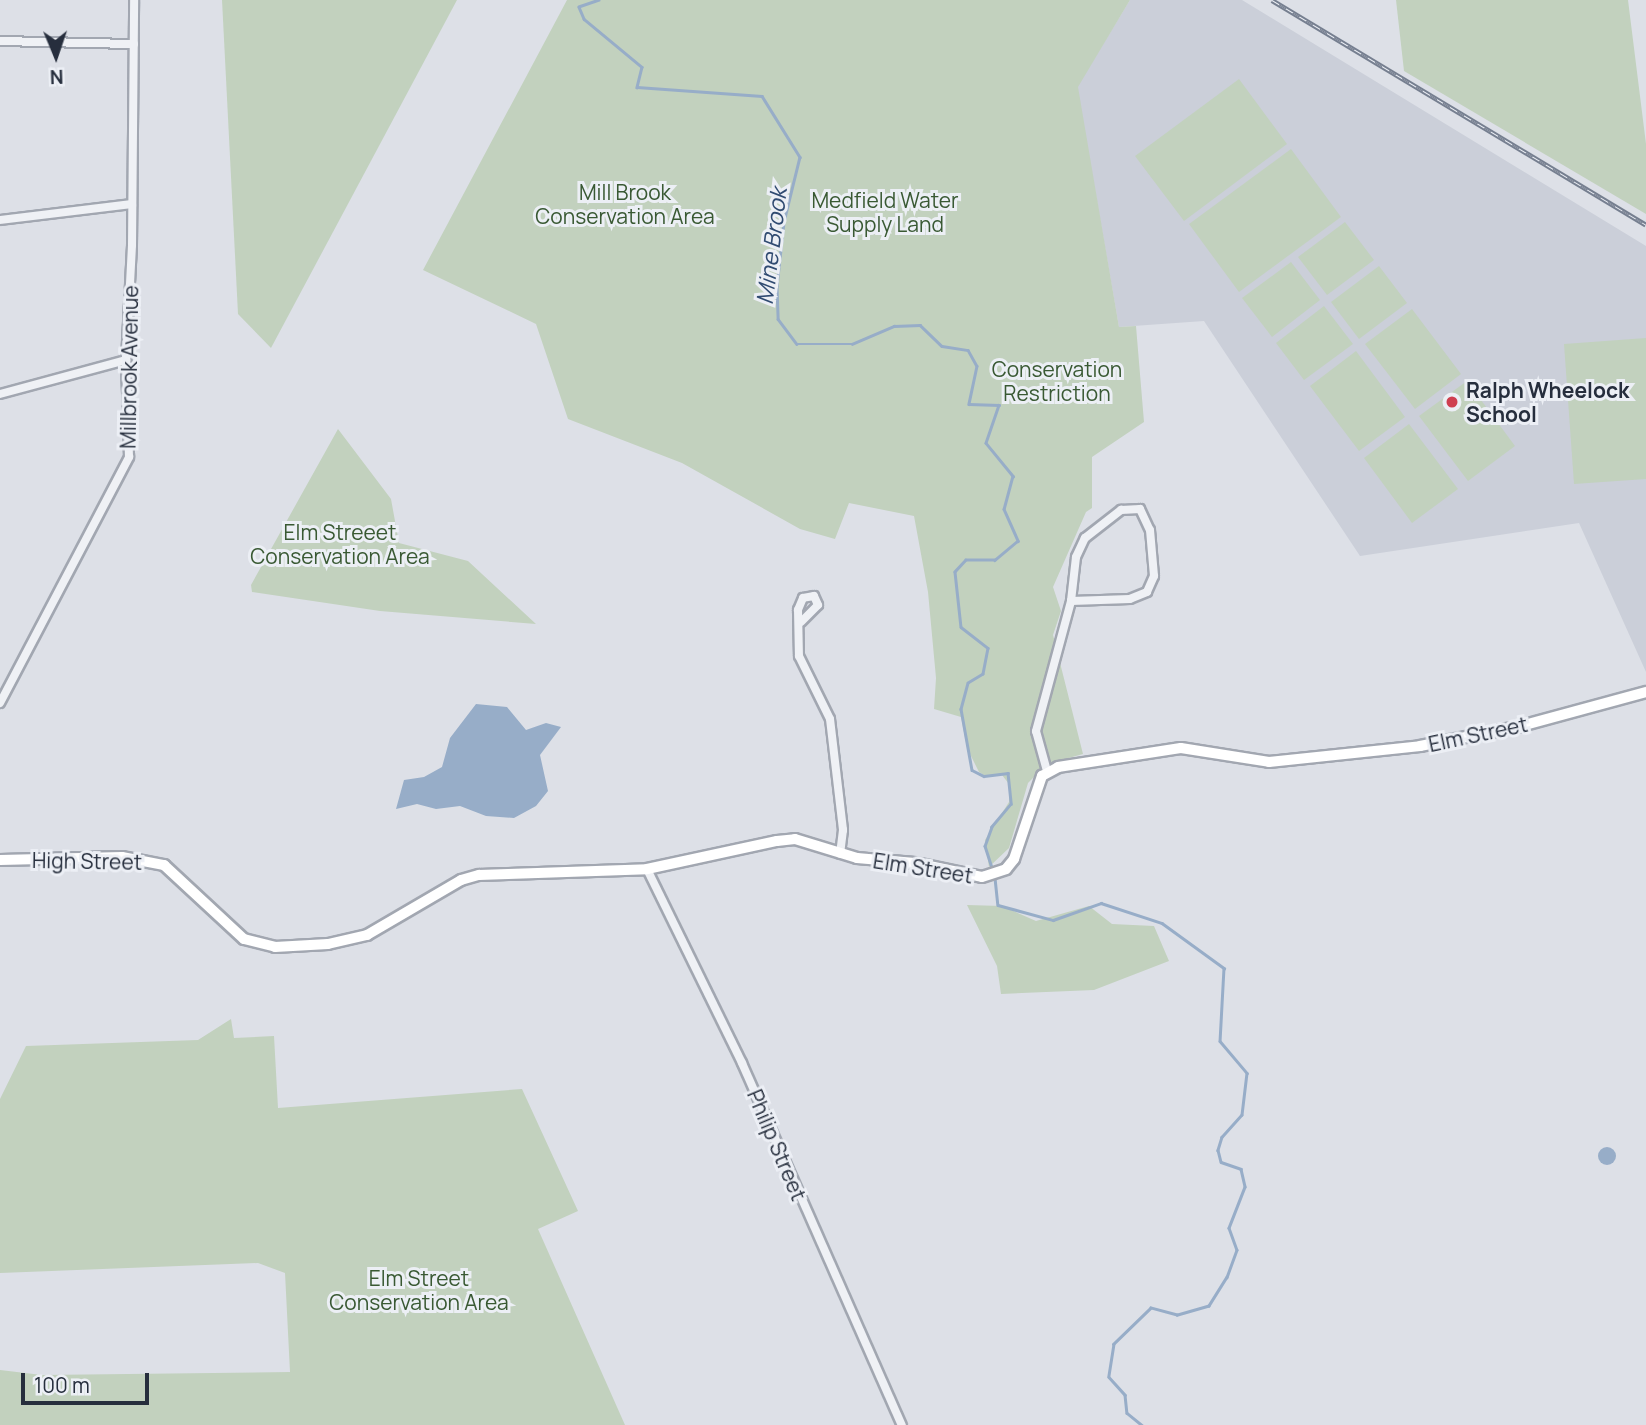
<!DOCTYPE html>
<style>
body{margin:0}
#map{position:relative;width:1646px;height:1425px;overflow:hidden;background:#dde0e7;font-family:Manrope,sans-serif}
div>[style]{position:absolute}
.built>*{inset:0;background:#cbcfd9}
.green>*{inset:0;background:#c2d1be}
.water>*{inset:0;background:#97adc8}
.round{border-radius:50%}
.stream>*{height:2.5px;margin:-1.25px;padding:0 1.25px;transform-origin:1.25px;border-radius:1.25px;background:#97adc8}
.roads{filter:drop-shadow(2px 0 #a2a7b1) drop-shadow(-2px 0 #a2a7b1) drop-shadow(0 2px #a2a7b1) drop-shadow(0 -2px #a2a7b1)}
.street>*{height:8px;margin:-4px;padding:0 4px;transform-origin:4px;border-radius:4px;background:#eff1f5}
.secondary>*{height:10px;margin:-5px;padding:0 5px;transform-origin:5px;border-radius:5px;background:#fff}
.rail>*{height:5px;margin-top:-2.5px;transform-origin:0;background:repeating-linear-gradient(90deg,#eceff5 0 8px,#767f90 0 16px);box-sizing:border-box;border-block:2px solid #767f90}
.dots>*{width:19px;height:19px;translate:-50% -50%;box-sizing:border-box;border:4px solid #eceff5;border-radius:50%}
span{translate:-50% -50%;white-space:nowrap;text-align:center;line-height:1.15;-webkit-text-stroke:6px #eceff5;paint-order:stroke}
.park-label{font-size:21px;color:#395933}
.street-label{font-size:21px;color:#262e3d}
.poi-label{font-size:21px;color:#262e3d;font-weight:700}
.left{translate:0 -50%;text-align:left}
.water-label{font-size:23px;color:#304b71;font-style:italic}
.north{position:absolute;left:21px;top:21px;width:70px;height:70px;-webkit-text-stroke:5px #eceff5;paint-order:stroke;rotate:178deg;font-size:19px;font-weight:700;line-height:28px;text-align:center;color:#262e3d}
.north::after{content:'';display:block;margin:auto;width:24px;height:32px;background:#262e3d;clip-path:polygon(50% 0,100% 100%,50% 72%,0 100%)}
.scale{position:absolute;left:21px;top:1373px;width:128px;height:32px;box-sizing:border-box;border:4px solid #262e3d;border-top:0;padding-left:9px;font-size:21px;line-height:24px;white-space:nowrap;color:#262e3d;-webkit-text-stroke:5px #eceff5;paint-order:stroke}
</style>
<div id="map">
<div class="built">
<i style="clip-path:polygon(1130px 0,1242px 0,1646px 246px,1646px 672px,1579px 523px,1360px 556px,1204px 321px,1119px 327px,1077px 87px)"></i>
</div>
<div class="green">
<i style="clip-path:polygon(222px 0,457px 0,271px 348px,238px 314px)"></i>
<i style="clip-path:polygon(567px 0,1130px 0,1078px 87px,1119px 327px,1136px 326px,1144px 422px,1092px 457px,1092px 508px,1086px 512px,1053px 587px,1061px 611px,1053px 635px,1083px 754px,1047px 764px,1028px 783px,1009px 848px,989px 867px,985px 840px,1009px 802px,1009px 784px,1002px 775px,987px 777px,979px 772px,967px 748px,961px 717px,934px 709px,936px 678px,928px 592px,914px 516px,849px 503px,835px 539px,800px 529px,682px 463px,568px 419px,536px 324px,423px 270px)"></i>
<i style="clip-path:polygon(1396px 0,1628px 0,1646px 144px,1646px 214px,1404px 71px)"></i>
<i style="clip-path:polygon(1239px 79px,1287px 144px,1184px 221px,1135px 156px)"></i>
<i style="clip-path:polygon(1291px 149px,1341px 217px,1239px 292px,1189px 224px)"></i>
<i style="clip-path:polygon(1345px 222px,1374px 260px,1327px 295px,1298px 257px)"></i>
<i style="clip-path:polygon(1291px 262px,1320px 300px,1272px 337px,1242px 298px)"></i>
<i style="clip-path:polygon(1379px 266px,1407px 303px,1359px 339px,1331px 302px)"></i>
<i style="clip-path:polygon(1324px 306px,1353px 344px,1304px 380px,1276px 343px)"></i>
<i style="clip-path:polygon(1412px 309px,1461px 374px,1415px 409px,1365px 344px)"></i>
<i style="clip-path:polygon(1646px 338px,1646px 479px,1574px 484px,1564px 344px)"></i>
<i style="clip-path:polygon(1356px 351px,1405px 417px,1359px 451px,1310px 386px)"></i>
<i style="clip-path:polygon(1467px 381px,1515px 446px,1468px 481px,1419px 416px)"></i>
<i style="clip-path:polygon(1409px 424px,1458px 489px,1412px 523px,1364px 458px)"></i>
<i style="clip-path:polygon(338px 429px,391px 499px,399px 543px,468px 561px,536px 624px,380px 611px,252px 592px,251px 585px)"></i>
<i style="clip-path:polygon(967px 905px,1002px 906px,1036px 921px,1089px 906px,1112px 924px,1154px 926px,1169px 961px,1094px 990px,1001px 994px,997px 966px)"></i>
<i style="clip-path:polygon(231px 1019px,234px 1038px,274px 1036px,278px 1108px,522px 1089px,578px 1211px,538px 1229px,625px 1425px,0 1425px,0 1370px,42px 1375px,290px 1372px,285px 1273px,258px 1263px,0 1273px,0 1099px,26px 1046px,198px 1040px)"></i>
</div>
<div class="water">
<i style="clip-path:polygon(476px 704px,507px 707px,526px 730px,546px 723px,561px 727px,540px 755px,548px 791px,536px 806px,514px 818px,486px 816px,460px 806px,436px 809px,417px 804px,396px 809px,404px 780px,424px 777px,442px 767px,450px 738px)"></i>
<i class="round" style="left:1598px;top:1147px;width:18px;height:18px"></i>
</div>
<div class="stream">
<i style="left:599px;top:0;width:21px;rotate:161deg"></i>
<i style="left:579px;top:7px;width:13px;rotate:67deg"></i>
<i style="left:584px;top:19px;width:75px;rotate:39.6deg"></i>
<i style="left:642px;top:67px;width:21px;rotate:104deg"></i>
<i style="left:637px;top:87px;width:125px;rotate:4.1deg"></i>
<i style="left:762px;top:96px;width:72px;rotate:58.1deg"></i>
<i style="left:800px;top:157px;width:67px;rotate:103.8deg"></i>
<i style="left:784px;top:222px;width:64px;rotate:96.2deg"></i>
<i style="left:777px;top:286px;width:33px;rotate:88deg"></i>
<i style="left:778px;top:319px;width:31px;rotate:53deg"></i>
<i style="left:797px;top:344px;width:55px"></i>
<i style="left:852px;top:344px;width:46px;rotate:-23.2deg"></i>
<i style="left:894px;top:326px;width:26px;rotate:-2deg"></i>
<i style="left:920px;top:325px;width:30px;rotate:44deg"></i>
<i style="left:942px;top:346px;width:26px;rotate:9deg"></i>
<i style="left:968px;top:350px;width:18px;rotate:61deg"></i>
<i style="left:977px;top:366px;width:39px;rotate:102deg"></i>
<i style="left:969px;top:404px;width:30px;rotate:2deg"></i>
<i style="left:999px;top:405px;width:40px;rotate:108.9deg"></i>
<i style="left:986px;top:443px;width:43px;rotate:50.7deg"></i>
<i style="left:1013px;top:476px;width:34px;rotate:105deg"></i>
<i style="left:1004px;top:509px;width:35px;rotate:66deg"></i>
<i style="left:1018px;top:541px;width:30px;rotate:140deg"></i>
<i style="left:995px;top:560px;width:29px;rotate:180deg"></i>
<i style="left:966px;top:560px;width:16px;rotate:133deg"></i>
<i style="left:955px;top:572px;width:55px;rotate:83.8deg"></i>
<i style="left:961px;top:627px;width:34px;rotate:38deg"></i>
<i style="left:988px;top:648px;width:26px;rotate:101deg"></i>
<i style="left:983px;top:674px;width:17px;rotate:149deg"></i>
<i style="left:968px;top:683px;width:27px;rotate:105deg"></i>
<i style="left:961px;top:709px;width:62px;rotate:79.8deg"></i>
<i style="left:972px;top:770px;width:13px;rotate:27deg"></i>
<i style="left:984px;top:776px;width:24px;rotate:-7deg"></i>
<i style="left:1008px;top:773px;width:31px;rotate:84deg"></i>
<i style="left:1011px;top:804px;width:30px;rotate:130deg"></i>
<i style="left:992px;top:827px;width:20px;rotate:110deg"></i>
<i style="left:985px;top:846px;width:23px;rotate:72deg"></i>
<i style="left:995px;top:878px;width:27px;rotate:84deg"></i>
<i style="left:998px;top:905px;width:57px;rotate:15.3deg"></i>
<i style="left:1053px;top:920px;width:51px;rotate:-19.5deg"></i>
<i style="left:1101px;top:903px;width:64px;rotate:18.2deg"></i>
<i style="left:1162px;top:923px;width:77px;rotate:36deg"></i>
<i style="left:1224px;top:968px;width:73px;rotate:93.1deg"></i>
<i style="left:1220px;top:1041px;width:42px;rotate:49.8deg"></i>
<i style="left:1247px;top:1073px;width:42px;rotate:96.8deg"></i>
<i style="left:1242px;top:1115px;width:30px;rotate:132deg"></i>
<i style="left:1222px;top:1137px;width:14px;rotate:107deg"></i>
<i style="left:1218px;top:1150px;width:12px;rotate:76deg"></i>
<i style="left:1221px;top:1162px;width:21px;rotate:19deg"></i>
<i style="left:1241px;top:1169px;width:18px;rotate:77deg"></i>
<i style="left:1245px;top:1187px;width:44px;rotate:111.3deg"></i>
<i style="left:1229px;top:1228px;width:23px;rotate:70deg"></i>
<i style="left:1237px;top:1250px;width:29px;rotate:110deg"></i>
<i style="left:1227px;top:1277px;width:34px;rotate:122deg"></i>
<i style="left:1209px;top:1306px;width:33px;rotate:164deg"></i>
<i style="left:1177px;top:1315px;width:27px;rotate:-165deg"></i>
<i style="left:1151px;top:1308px;width:52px;rotate:135.8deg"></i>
<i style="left:1114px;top:1344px;width:33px;rotate:99deg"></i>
<i style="left:1109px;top:1377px;width:24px;rotate:48deg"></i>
<i style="left:1125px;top:1395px;width:18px;rotate:84deg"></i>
<i style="left:1127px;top:1413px;width:19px;rotate:39deg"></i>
</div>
<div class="roads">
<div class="street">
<i style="left:0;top:41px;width:134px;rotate:1.3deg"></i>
<i style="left:0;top:220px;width:133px;rotate:-6.9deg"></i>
<i style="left:0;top:394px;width:131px;rotate:-15.1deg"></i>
<i style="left:801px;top:622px;width:24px;rotate:-45deg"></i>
<i style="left:818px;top:605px;width:10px;rotate:-114deg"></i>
<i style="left:814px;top:596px;width:11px;rotate:170deg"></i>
<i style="left:803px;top:598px;width:13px;rotate:113deg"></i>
<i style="left:798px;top:610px;width:46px;rotate:88.8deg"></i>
<i style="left:799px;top:656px;width:70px;rotate:63.8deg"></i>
<i style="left:830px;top:719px;width:112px;rotate:83.3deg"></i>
<i style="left:843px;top:830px;width:24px;rotate:97deg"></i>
<i style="left:0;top:703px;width:278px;rotate:-62.3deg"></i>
<i style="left:129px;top:457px;width:97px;rotate:-91.8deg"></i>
<i style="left:126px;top:360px;width:115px;rotate:-87deg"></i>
<i style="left:132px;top:245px;width:245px;rotate:-89.5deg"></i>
<i style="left:1047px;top:771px;width:41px;rotate:-105.4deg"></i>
<i style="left:1036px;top:731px;width:135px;rotate:-74.9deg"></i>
<i style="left:1071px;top:601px;width:44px;rotate:-83.5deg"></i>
<i style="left:1076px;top:557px;width:21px;rotate:-65deg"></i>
<i style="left:1085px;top:538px;width:46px;rotate:-37.9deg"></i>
<i style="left:1121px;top:510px;width:19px;rotate:-3deg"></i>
<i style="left:1140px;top:509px;width:23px;rotate:65deg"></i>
<i style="left:1150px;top:530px;width:46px;rotate:85deg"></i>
<i style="left:1154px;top:576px;width:17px;rotate:114deg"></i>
<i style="left:1147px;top:592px;width:18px;rotate:158deg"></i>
<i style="left:1130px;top:599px;width:59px;rotate:178.1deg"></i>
<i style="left:647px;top:869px;width:216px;rotate:63.9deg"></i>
<i style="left:742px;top:1063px;width:396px;rotate:66.2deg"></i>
</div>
<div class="secondary">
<i style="left:0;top:860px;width:122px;rotate:-1.4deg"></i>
<i style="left:122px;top:857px;width:43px;rotate:10.8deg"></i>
<i style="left:164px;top:865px;width:109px;rotate:42.8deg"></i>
<i style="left:244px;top:939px;width:32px;rotate:14deg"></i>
<i style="left:275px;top:947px;width:53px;rotate:-3.2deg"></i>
<i style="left:328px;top:944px;width:40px;rotate:-13deg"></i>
<i style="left:367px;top:935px;width:109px;rotate:-30.3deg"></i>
<i style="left:461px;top:880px;width:19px;rotate:-16deg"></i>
<i style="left:479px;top:875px;width:168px;rotate:-2deg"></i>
<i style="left:647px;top:869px;width:133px;rotate:-12.2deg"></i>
<i style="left:777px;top:841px;width:18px;rotate:-6deg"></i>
<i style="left:795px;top:839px;width:65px;rotate:17deg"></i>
<i style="left:857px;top:858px;width:58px;rotate:4.9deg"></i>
<i style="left:915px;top:863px;width:68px;rotate:11.8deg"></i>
<i style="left:982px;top:877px;width:25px;rotate:-18deg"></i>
<i style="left:1006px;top:869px;width:13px;rotate:-51deg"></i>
<i style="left:1014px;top:859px;width:88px;rotate:-71.4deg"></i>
<i style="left:1042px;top:776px;width:18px;rotate:-29deg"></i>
<i style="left:1058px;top:767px;width:124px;rotate:-8.8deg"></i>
<i style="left:1181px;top:748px;width:89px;rotate:9deg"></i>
<i style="left:1269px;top:762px;width:152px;rotate:-6deg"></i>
<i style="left:1420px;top:746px;width:99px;rotate:-11.1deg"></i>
<i style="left:1517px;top:727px;width:134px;rotate:-15.2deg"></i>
</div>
</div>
<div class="rail">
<i style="left:1272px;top:0;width:436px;rotate:31deg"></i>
</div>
<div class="dots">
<i style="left:1452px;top:402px;background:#cf3f50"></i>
</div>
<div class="park-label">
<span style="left:625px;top:204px">Mill Brook<br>Conservation Area</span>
<span style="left:885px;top:212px">Medfield Water<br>Supply Land</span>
<span style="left:1057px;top:381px">Conservation<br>Restriction</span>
<span style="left:340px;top:544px">Elm Streeet<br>Conservation Area</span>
<span style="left:419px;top:1290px">Elm Street<br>Conservation Area</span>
</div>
<div class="street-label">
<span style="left:129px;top:367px;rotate:-89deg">Millbrook Avenue</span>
<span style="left:1478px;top:734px;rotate:-12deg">Elm Street</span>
<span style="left:87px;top:861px;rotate:1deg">High Street</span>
<span style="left:923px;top:868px;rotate:9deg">Elm Street</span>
<span style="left:777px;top:1145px;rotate:67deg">Philip Street</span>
</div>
<div class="poi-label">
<span class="left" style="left:1466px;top:402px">Ralph Wheelock<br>School</span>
</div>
<div class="water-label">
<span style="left:771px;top:246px;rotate:-83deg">Mine Brook</span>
</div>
<div class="north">N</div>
<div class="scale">100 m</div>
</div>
